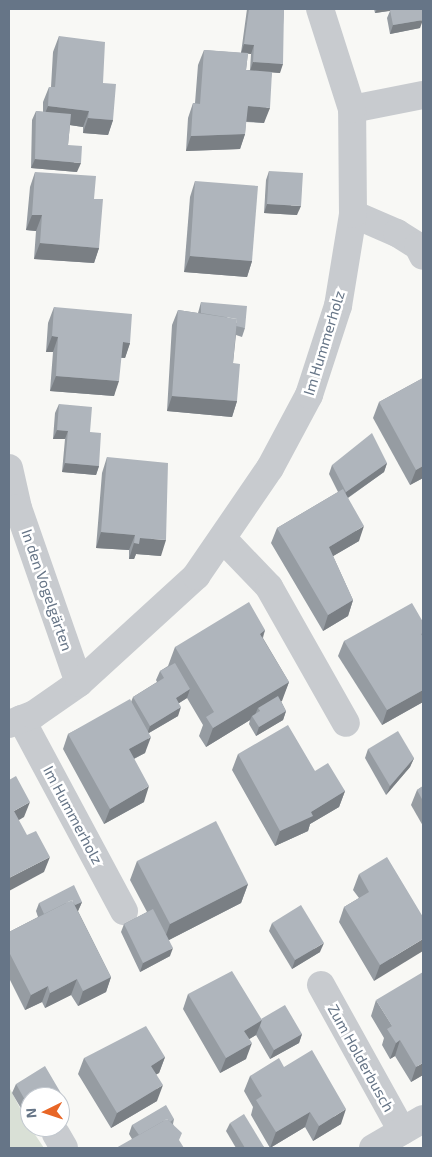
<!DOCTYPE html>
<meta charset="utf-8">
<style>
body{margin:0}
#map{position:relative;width:432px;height:1157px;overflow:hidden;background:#f8f8f5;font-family:"Exo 2",sans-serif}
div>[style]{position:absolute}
.green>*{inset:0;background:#d9e0d6}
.minor>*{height:28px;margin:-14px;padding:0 14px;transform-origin:14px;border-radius:14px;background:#c8cbcf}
.wall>*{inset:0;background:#969ca2}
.shaded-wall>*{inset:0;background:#7a7f84}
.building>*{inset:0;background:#afb5bc}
span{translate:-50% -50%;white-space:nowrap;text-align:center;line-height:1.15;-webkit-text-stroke:5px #fff;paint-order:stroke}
.street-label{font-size:15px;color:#667587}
.frame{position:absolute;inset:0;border:10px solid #667587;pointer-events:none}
.north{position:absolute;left:20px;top:1087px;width:50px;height:50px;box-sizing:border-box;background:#fff;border:1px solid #c2c8cf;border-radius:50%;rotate:266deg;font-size:14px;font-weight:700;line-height:20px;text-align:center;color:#667587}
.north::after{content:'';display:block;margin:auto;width:18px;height:22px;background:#e86626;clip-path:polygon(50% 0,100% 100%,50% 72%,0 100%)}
</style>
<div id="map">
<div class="green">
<i style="clip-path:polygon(9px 1087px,30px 1127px,44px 1148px,9px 1148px)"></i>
</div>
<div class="minor">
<i style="left:352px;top:109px;width:72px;rotate:-11.2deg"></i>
<i style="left:353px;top:214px;width:48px;rotate:23.4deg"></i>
<i style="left:397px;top:233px;width:25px;rotate:32deg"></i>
<i style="left:418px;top:246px;width:11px;rotate:63deg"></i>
<i style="left:9px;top:468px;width:41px;rotate:77.3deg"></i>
<i style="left:18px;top:508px;width:185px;rotate:70.8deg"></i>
<i style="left:224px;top:540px;width:65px;rotate:46.2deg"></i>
<i style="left:269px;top:587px;width:156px;rotate:60.5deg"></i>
<i style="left:21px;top:719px;width:218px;rotate:61.8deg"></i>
<i style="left:9px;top:724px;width:26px;rotate:-21deg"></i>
<i style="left:33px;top:715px;width:56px;rotate:-34.8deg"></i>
<i style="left:79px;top:683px;width:159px;rotate:-42.4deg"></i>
<i style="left:196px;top:576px;width:131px;rotate:-55.6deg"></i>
<i style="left:270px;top:468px;width:83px;rotate:-61.9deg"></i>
<i style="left:309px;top:395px;width:94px;rotate:-72deg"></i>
<i style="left:338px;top:306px;width:93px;rotate:-80.7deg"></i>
<i style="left:353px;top:214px;width:105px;rotate:-90.5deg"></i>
<i style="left:352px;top:109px;width:105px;rotate:-107.7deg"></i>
<i style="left:321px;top:985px;width:167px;rotate:61deg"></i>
<i style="left:56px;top:1134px;width:16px;rotate:60deg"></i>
<i style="left:373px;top:1148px;width:58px;rotate:-30.1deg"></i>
</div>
<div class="wall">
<i style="clip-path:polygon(evenodd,247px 9px,284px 9px,280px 73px,272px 72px,264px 123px,246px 122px,245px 134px,240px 149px,186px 151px,188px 118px,193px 103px,195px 103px,198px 65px,204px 50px,241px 53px,247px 9px,248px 53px,251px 54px,250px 70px,246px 70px,248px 53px)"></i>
<i style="clip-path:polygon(374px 9px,422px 9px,420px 28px,390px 34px,387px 18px,390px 11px,375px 13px)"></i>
<i style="clip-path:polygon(59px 36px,103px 83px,113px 120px,108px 135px,83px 133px,83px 127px,70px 125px,68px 145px,77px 172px,31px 168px,32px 120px,36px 111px,43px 112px,43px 102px,49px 87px,51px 87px,53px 52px)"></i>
<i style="clip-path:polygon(269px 171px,297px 215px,264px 213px,266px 180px)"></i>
<i style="clip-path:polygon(35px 172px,94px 199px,99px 248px,94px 263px,34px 259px,36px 231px,26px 230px,30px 187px)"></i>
<i style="clip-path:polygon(195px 181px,252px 261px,247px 277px,184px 272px,190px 197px)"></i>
<i style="clip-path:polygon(201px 302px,245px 328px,242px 337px,236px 335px,233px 363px,237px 401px,232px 417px,167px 411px,172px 325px,178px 310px,198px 313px)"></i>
<i style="clip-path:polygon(54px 307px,130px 343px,125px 358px,121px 358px,114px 396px,50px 391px,53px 352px,46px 352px,48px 323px)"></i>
<i style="clip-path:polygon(423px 378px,423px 478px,410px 485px,373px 418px,379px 402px)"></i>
<i style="clip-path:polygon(59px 404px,90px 432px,99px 466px,96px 475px,62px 472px,65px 439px,53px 439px,55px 413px)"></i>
<i style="clip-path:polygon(107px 457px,161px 556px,136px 554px,134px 559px,129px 559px,129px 550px,96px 548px,102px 473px)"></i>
<i style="clip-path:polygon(387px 463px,384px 472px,348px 498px,359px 541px,333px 556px,353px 600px,348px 616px,323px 631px,271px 543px,277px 528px,338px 492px,329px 474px,332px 465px)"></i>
<i style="clip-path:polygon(423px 622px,423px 702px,382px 725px,338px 656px,344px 641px)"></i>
<i style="clip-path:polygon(265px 630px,263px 638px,289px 682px,281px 701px,286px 711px,283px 720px,256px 736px,249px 724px,250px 720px,206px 747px,199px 736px,203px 725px,187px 698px,179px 703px,178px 716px,149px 733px,145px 753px,134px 759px,144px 802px,104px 824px,63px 749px,68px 734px,131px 702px,133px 697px,157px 682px,156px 680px,160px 671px,168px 666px,175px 647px)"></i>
<i style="clip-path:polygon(368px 749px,414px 758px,410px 767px,386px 795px,365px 758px)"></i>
<i style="clip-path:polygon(238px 754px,315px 771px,345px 791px,339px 807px,310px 824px,308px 831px,275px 846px,232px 770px)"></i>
<i style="clip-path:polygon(423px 786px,423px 826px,411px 805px,417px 790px)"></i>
<i style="clip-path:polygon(137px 861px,248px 884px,241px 903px,169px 940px,170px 956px,140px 972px,121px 932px,124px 924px,147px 912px,130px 880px)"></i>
<i style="clip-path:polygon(359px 874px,423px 917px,374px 981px,339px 922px,344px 907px,359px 898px,353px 890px)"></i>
<i style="clip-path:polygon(82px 902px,78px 911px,111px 977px,106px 992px,78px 1006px,71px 995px,45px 1008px,42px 1002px,25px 1010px,9px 978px,9px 932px,38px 917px,36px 911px,39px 903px)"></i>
<i style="clip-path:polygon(272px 923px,320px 952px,292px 969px,269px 931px)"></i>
<i style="clip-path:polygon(188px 994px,302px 1034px,299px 1043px,270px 1059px,256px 1035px,249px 1039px,246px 1059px,220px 1073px,183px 1009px)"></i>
<i style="clip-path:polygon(376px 1000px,423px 1075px,411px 1082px,395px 1056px,390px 1059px,382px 1045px,384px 1038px,371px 1016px)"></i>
<i style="clip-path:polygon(165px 1057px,159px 1073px,156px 1074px,157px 1101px,111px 1128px,78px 1074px,84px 1058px)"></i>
<i style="clip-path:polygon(284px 1067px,341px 1124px,313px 1141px,305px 1127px,270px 1148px,251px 1115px,253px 1107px,244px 1091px,250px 1076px)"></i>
<i style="clip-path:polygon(16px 1084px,62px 1095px,60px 1100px,60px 1097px,30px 1097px,30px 1121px,29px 1122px,12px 1093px)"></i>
<i style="clip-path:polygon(174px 1119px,173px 1124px,179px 1140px,132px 1139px,129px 1134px,132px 1125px)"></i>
<i style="clip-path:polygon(230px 1123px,264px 1147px,264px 1148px,236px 1148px,226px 1131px)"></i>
</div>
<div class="shaded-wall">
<i style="clip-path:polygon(377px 9px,401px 9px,375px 13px)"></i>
<i style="clip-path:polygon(423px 20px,420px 28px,390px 34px,393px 25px)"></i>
<i style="clip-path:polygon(244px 44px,254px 45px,251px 54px,241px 53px)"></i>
<i style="clip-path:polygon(253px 62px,283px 64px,280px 73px,250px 71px)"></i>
<i style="clip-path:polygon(48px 106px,89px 111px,83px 127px,42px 121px)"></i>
<i style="clip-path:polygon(248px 106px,270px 108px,264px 123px,242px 121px)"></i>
<i style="clip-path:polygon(88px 118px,113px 120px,108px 135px,83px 133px)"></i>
<i style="clip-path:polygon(245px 134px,240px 149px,186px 151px,191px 136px)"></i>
<i style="clip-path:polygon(35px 159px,81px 163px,77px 172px,31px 168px)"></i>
<i style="clip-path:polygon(267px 204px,301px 206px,297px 215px,264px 213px)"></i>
<i style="clip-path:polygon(32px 215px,42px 215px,36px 231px,26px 230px)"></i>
<i style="clip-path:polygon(40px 243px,99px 248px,94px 263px,34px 259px)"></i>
<i style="clip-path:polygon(190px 256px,252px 261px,247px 277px,184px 272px)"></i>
<i style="clip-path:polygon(52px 336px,58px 337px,53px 352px,46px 352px)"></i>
<i style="clip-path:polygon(123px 342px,130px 343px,125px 358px,117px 357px)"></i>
<i style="clip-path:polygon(56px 376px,119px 381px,114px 396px,50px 391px)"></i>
<i style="clip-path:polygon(172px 396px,237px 401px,232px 417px,167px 411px)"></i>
<i style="clip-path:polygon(57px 430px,68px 431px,65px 439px,53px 439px)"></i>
<i style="clip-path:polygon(65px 463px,99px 466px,96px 475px,62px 472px)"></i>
<i style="clip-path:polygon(387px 463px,384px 472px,343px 501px,346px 492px)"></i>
<i style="clip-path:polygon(423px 466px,423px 478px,410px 485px,416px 470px)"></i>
<i style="clip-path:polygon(364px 526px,359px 541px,323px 562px,329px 547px)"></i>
<i style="clip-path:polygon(101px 532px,135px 535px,129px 550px,96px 548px)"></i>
<i style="clip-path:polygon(140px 538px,166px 540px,161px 556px,136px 554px,134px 559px,129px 559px,134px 543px)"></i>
<i style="clip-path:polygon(353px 600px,348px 616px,323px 631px,328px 615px)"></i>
<i style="clip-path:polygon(265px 630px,258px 649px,260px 634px)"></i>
<i style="clip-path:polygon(289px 682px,282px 701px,258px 715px,260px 711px,258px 708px,254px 717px,252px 716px,250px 720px,206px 747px,213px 728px)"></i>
<i style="clip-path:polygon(190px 689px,187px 698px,173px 707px,176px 698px)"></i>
<i style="clip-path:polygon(423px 690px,423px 702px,382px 725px,387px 710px)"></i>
<i style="clip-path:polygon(181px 707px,178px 716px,147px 734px,150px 726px)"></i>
<i style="clip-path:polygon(286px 711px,283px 720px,256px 736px,259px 727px)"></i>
<i style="clip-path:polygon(151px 737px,145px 753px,123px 764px,129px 749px)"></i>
<i style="clip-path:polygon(414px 758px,410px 767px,386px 795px,390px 786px)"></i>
<i style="clip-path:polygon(149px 786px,144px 802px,104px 824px,110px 809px)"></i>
<i style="clip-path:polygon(345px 791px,339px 807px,310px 824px,308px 831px,275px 846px,280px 831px)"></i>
<i style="clip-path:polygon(30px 802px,24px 817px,9px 826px,14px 811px)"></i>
<i style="clip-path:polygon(50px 857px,44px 872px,9px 891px,9px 878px)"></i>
<i style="clip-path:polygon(248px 884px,241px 903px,163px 943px,170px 924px)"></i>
<i style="clip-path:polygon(82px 902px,78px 911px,43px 926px,46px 918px)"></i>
<i style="clip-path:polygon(423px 939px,423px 951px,374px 981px,380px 965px)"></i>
<i style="clip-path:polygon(324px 943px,320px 952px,292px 969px,295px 960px)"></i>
<i style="clip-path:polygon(173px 948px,170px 956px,140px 972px,143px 963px)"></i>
<i style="clip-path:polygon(111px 977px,106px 992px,78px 1006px,83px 991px)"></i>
<i style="clip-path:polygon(77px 979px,71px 995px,45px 1008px,50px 993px)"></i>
<i style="clip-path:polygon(48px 986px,42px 1002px,25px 1010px,31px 995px)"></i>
<i style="clip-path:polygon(262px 1020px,256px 1035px,238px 1046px,244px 1031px)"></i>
<i style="clip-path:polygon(302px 1034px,299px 1043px,270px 1059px,274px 1050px)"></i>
<i style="clip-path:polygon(400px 1040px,395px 1056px,390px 1059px,396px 1043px)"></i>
<i style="clip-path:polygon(252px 1043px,246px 1059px,220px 1073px,226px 1058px)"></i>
<i style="clip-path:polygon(165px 1057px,159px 1073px,145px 1081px,151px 1066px)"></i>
<i style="clip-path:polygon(423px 1063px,423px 1075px,411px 1082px,416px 1067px)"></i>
<i style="clip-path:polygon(163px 1085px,157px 1101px,111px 1128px,117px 1113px)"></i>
<i style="clip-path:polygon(346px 1109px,341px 1124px,313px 1141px,319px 1126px)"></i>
<i style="clip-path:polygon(310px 1112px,305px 1127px,270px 1148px,276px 1132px)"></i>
</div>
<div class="building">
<i style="clip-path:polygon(249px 9px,284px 9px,283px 64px,253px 62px,254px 45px,244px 44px)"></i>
<i style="clip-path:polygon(395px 9px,422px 9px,423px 20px,393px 25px,390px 10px)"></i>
<i style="clip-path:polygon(59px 36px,105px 42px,103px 83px,116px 84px,113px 120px,88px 118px,89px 111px,48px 106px,49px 87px,55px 87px)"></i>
<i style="clip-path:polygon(204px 50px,248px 53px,246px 70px,272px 72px,270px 108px,248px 106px,245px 134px,191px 136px,193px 103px,200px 104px)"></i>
<i style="clip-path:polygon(36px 111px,71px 114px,68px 145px,82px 146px,81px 163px,35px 159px)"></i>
<i style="clip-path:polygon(269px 171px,303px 173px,301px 206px,267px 204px)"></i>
<i style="clip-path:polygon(35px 172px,96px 176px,94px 199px,103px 199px,99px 248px,40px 243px,42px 215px,32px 215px)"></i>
<i style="clip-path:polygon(195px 181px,258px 186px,252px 261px,190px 256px)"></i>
<i style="clip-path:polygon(201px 302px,247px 306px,245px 328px,236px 326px,237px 319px,201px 313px)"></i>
<i style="clip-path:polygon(54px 307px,132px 314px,130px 343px,123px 342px,119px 381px,56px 376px,58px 337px,52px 336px)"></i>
<i style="clip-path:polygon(178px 310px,237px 319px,233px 363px,240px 364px,237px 401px,172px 396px)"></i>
<i style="clip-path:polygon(423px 378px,423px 466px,416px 470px,379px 402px)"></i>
<i style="clip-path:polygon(59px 404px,92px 407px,90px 432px,101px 433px,99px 466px,65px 463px,68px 431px,57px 430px)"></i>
<i style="clip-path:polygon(372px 433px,387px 463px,346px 492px,332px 465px)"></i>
<i style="clip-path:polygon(107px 457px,168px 463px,166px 540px,140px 538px,139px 544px,134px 543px,135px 535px,101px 532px)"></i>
<i style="clip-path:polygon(343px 489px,364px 526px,329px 547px,353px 600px,328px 615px,277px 528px)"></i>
<i style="clip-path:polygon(249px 602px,265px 630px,260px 634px,289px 682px,213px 728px,206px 717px,214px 712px,175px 647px)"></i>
<i style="clip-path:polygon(412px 603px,423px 622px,423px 633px,421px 634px,423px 637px,423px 690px,387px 710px,344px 641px)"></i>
<i style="clip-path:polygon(175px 663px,190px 689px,176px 698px,181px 707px,150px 726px,133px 697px,164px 678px,160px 671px)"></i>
<i style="clip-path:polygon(278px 696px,286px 711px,259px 727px,252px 716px,260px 711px,258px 708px)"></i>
<i style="clip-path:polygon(130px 699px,151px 737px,129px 749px,149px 786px,110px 809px,68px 734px)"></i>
<i style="clip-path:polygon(288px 725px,315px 771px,328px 763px,345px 791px,311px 812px,313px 816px,280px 831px,238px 754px)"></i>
<i style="clip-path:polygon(398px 731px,414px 758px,390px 786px,368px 749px)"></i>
<i style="clip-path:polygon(16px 776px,30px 802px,14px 811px,27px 835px,36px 831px,50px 857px,9px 878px,9px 780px)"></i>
<i style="clip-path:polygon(423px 786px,423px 801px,417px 790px)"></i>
<i style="clip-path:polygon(216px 821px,248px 884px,170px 924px,137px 861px)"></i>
<i style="clip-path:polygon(387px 857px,423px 917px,423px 939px,380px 965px,344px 907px,369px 892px,359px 874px)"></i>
<i style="clip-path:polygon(74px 885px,82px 902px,75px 905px,72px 900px,44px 914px,39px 903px)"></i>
<i style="clip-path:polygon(72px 900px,111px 977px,83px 991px,77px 979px,50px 993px,48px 986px,31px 995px,9px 952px,9px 932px)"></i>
<i style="clip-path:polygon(301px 905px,324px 943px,295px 960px,272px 923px)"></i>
<i style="clip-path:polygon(153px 909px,173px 948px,143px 963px,124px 924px)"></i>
<i style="clip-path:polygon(232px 971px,262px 1020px,244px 1031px,252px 1043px,226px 1058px,188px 994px)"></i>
<i style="clip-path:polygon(423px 972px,423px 1063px,416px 1067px,400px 1040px,396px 1043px,387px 1029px,392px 1026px,376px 1000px)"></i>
<i style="clip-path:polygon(285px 1005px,302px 1034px,274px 1050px,260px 1026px,262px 1020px,261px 1019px)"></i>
<i style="clip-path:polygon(146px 1026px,165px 1057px,151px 1066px,163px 1085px,117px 1113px,84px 1058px)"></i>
<i style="clip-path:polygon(312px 1050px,346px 1109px,319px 1126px,310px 1112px,276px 1132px,256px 1100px,262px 1096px,250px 1076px,279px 1058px,284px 1067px)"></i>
<i style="clip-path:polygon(45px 1066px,62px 1095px,59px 1097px,30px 1097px,30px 1109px,16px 1084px)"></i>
<i style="clip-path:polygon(166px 1105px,174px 1119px,170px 1122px,167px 1119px,139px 1135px,132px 1125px)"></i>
<i style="clip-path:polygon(244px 1114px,264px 1147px,262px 1148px,245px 1148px,230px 1123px)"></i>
<i style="clip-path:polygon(167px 1119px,182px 1133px,179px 1140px,184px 1148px,116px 1148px)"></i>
</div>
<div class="street-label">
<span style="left:324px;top:343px;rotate:-73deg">Im Hummerholz</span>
<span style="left:47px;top:590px;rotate:71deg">In den Vogelgärten</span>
<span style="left:73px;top:815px;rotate:62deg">Im Hummerholz</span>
<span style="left:361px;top:1058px;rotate:61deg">Zum Holderbusch</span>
</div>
<div class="frame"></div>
<div class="north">N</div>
</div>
